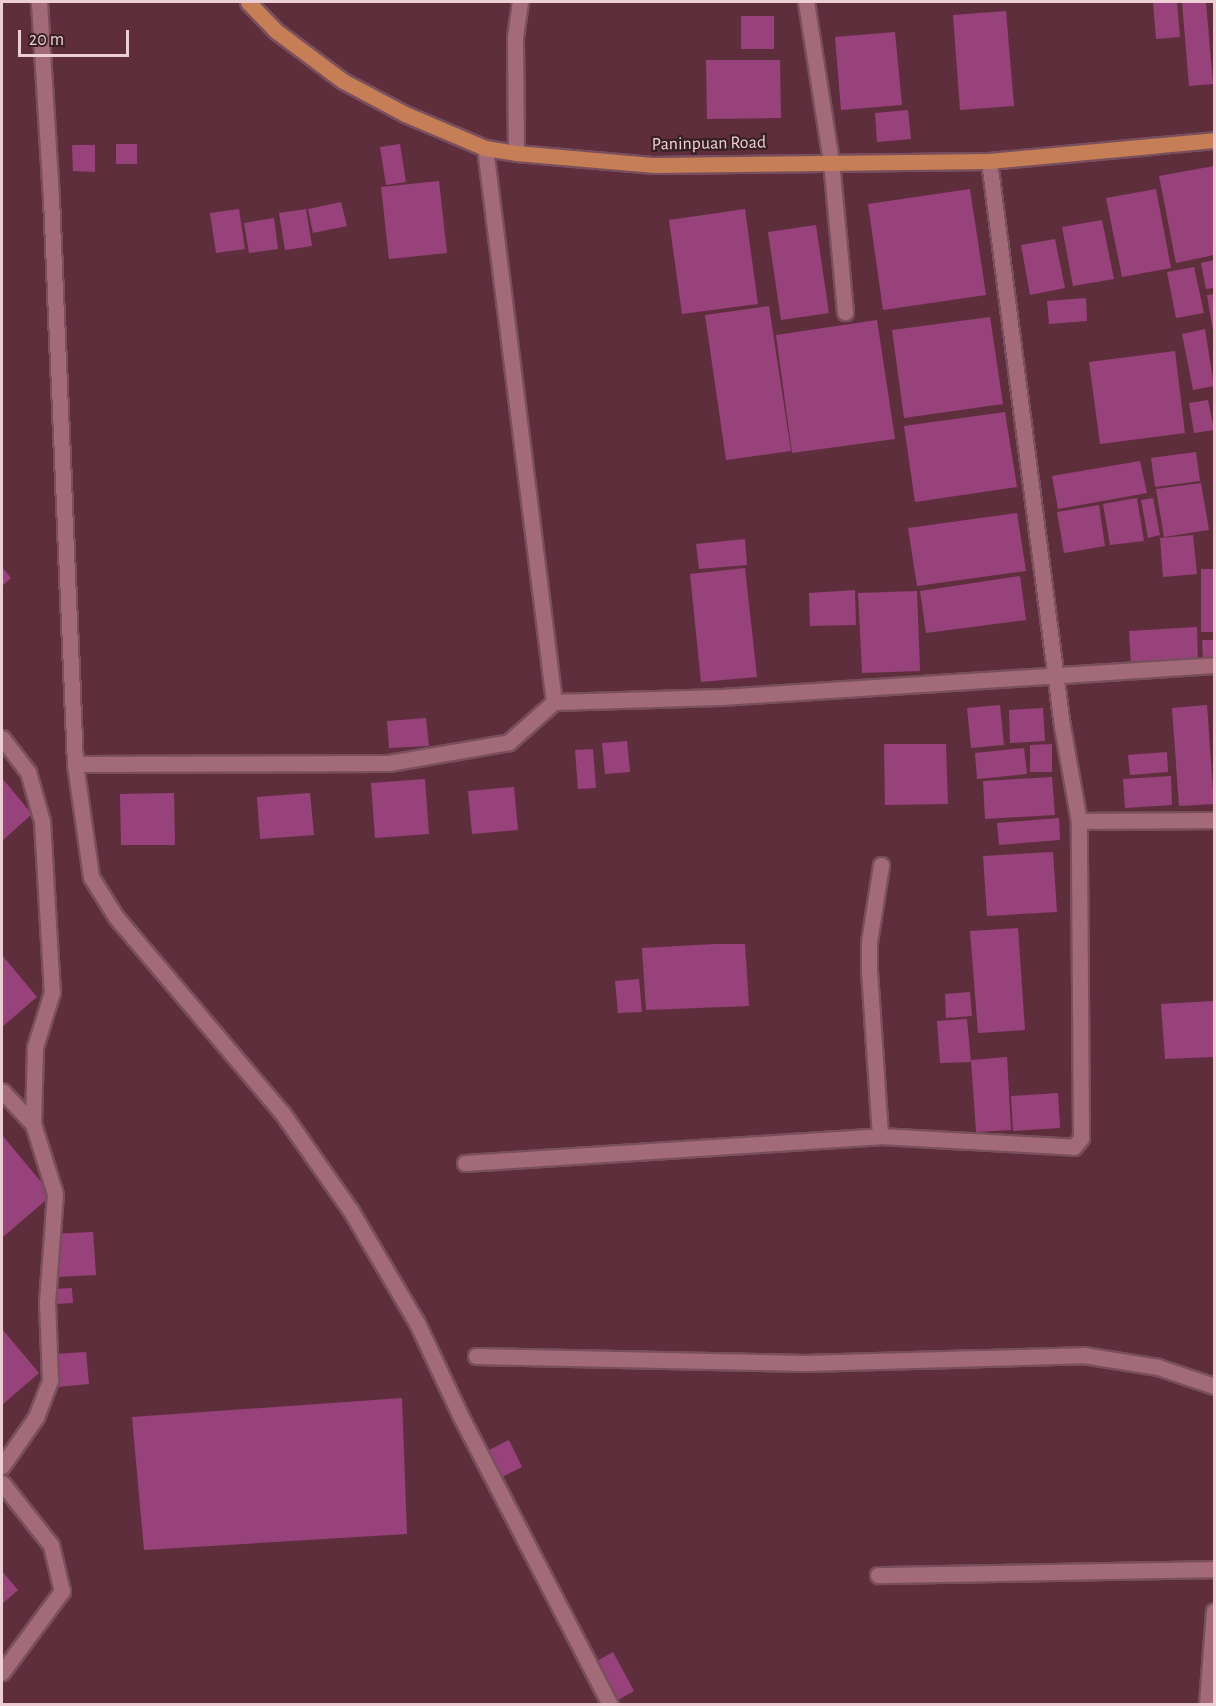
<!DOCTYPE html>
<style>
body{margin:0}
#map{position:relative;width:1216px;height:1706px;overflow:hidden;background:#5f2e3d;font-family:"Alegreya Sans",sans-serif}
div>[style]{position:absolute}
.building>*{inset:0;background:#97427b}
.roads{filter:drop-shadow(2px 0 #794f5d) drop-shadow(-2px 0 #794f5d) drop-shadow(0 2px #794f5d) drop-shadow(0 -2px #794f5d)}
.minor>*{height:15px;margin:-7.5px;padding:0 7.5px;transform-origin:7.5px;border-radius:7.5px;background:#a36a7a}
.major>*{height:15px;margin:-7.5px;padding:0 7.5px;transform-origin:7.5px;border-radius:7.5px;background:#c57e56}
span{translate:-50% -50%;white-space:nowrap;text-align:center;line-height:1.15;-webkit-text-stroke:4.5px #361f25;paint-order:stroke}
.street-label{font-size:18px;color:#eeced5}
.frame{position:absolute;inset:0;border:3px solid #eeced5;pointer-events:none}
.scale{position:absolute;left:18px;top:30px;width:111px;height:27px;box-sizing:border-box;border:3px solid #eeced5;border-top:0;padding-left:8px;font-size:18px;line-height:21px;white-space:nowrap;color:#eeced5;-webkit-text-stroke:4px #361f25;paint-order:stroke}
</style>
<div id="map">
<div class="building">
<i style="clip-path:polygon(1153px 2px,1177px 2px,1180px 37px,1156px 39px)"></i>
<i style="clip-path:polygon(1182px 2px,1206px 2px,1213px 84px,1189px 86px)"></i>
<i style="clip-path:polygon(1006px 11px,1014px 106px,960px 110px,953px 15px)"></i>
<i style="clip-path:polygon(741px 16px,774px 16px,774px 49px,741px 49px)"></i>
<i style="clip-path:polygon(895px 32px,902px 105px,841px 110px,835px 37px)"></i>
<i style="clip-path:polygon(706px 60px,780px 60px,781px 118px,707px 119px)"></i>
<i style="clip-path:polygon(908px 110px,911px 139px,877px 142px,875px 113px)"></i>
<i style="clip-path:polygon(116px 144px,137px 144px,137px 164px,116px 164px)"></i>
<i style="clip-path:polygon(400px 144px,406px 182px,386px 185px,380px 147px)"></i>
<i style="clip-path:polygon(72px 145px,95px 145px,95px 172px,73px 171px)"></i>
<i style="clip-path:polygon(1214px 166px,1214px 255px,1176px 263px,1159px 176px)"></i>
<i style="clip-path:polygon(439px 181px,447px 253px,389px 259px,381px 187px)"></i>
<i style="clip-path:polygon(970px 189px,986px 295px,883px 310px,868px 204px)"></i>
<i style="clip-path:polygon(1156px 189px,1171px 268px,1122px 277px,1106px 198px)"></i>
<i style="clip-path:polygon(341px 202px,347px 226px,313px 233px,308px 209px)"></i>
<i style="clip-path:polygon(239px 209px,245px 249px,216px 253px,210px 213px)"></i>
<i style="clip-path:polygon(306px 209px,312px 246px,285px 250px,279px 213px)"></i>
<i style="clip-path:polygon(745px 209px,758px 304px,682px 314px,669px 220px)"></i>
<i style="clip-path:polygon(274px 218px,278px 249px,249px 253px,244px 223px)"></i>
<i style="clip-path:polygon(1102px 220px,1114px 279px,1073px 286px,1062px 227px)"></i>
<i style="clip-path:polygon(816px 225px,829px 313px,781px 320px,768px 232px)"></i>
<i style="clip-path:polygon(1055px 239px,1065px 288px,1030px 295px,1021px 245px)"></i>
<i style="clip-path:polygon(1214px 260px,1214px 288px,1206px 289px,1201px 263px)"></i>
<i style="clip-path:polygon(1194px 267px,1204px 313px,1176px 318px,1167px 272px)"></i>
<i style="clip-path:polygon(1214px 294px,1214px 331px,1213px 331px,1207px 295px)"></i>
<i style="clip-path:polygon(1086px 298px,1087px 321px,1049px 324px,1047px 301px)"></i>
<i style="clip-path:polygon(769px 306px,791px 451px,726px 460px,705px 315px)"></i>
<i style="clip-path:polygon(990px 317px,1003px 404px,904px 418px,892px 330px)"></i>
<i style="clip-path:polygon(877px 320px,895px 439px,792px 453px,776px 335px)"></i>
<i style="clip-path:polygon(1205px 329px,1214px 386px,1193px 390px,1182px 334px)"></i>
<i style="clip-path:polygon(1175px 351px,1185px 433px,1100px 444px,1089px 362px)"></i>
<i style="clip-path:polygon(1208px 400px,1214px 430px,1194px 433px,1189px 403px)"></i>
<i style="clip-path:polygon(1005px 412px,1017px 487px,915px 502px,904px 426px)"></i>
<i style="clip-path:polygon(1196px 452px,1200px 481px,1155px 487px,1151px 458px)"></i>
<i style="clip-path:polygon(1140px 461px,1147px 493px,1058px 509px,1052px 476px)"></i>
<i style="clip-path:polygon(1201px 483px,1209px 530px,1164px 537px,1156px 489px)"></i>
<i style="clip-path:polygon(1137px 498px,1144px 541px,1110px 545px,1103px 504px)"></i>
<i style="clip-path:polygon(1153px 498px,1160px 535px,1148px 538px,1141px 500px)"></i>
<i style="clip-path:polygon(1099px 505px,1105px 546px,1064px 553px,1057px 512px)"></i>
<i style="clip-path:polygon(1017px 513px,1026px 571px,917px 586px,908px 528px)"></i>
<i style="clip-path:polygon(1193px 535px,1197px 574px,1163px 577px,1160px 538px)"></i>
<i style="clip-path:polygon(745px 539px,747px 565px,699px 569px,696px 544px)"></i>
<i style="clip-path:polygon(2px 567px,11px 578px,2px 586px)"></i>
<i style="clip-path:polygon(745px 568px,757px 677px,701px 682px,690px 574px)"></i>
<i style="clip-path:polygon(1201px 569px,1214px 569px,1214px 632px,1201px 632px)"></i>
<i style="clip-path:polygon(1020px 576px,1026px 620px,926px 633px,920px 591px)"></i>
<i style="clip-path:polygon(855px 590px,856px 625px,810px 626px,809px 593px)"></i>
<i style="clip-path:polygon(917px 591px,920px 671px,862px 673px,858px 593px)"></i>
<i style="clip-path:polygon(1197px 627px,1198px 663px,1131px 666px,1129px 631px)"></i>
<i style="clip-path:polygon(1202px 640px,1214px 640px,1214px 657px,1203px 657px)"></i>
<i style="clip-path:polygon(1000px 705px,1004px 745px,971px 748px,967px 708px)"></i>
<i style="clip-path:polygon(1207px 705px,1214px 804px,1179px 806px,1172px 708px)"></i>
<i style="clip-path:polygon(1043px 708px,1045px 741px,1010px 743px,1009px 710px)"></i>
<i style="clip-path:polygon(426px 718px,429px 746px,389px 748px,387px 721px)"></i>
<i style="clip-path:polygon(627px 741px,630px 772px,605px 774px,602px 743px)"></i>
<i style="clip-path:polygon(884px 744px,946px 744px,948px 804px,885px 805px)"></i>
<i style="clip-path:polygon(1052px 744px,1052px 772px,1030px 772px,1030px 745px)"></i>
<i style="clip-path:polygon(1024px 748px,1027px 774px,977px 779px,975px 753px)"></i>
<i style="clip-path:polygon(593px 749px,596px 788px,578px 789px,575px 750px)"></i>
<i style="clip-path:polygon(1167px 752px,1168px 772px,1130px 775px,1128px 755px)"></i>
<i style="clip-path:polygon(1171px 776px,1172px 805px,1125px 808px,1123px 779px)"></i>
<i style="clip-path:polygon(1052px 777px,1055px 815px,985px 819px,983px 781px)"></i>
<i style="clip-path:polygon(2px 778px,32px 814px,2px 841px)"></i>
<i style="clip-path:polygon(425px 779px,429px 834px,375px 838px,371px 783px)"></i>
<i style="clip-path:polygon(514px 787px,518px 830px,472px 834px,468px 791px)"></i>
<i style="clip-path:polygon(174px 793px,175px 845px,121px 845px,120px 794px)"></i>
<i style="clip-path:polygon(310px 793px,314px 835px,260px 839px,257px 797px)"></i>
<i style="clip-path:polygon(1059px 818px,1060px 840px,999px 845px,997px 823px)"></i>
<i style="clip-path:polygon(1053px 852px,1057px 912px,987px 916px,983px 856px)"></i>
<i style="clip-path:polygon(1018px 928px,1025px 1030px,978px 1033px,970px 931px)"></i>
<i style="clip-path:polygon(715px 944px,745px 944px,749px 1006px,646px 1010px,642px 948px)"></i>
<i style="clip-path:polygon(2px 955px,37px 997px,2px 1027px)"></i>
<i style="clip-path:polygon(639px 979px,642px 1012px,618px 1013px,615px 981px)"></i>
<i style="clip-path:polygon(970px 992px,972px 1016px,946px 1018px,945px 994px)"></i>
<i style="clip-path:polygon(1214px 1001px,1214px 1057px,1165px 1059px,1161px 1004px)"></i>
<i style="clip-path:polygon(967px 1019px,971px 1062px,940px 1063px,937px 1021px)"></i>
<i style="clip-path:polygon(1007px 1057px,1011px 1130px,976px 1132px,971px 1060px)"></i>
<i style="clip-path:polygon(1058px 1093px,1060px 1128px,1013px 1131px,1011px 1096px)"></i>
<i style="clip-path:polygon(2px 1135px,52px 1195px,3px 1237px,2px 1236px)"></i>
<i style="clip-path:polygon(93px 1232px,96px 1275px,55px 1277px,52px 1234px)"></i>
<i style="clip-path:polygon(72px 1288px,73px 1303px,54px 1304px,53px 1289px)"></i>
<i style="clip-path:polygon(2px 1329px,39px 1373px,2px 1405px)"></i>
<i style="clip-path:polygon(86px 1352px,89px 1384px,57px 1387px,54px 1354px)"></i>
<i style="clip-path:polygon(402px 1398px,407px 1534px,144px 1550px,132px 1417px)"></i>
<i style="clip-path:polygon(509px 1440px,522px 1467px,500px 1478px,487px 1451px)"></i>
<i style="clip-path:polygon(2px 1571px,18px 1590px,2px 1604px)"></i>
<i style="clip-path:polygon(613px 1652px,634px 1691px,616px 1701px,595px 1662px)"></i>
</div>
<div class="roads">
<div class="minor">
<i style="left:39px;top:2px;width:196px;rotate:86.5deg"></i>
<i style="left:51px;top:198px;width:567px;rotate:87.57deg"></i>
<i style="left:75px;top:764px;width:114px;rotate:81.9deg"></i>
<i style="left:91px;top:877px;width:47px;rotate:58deg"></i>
<i style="left:116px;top:917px;width:258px;rotate:49.7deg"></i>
<i style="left:283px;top:1114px;width:118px;rotate:55deg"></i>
<i style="left:351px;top:1211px;width:130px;rotate:59.5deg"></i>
<i style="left:417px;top:1323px;width:102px;rotate:64.9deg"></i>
<i style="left:460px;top:1415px;width:326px;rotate:62.6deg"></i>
<i style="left:806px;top:2px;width:161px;rotate:81.1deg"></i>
<i style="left:831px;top:161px;width:152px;rotate:84.7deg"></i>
<i style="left:485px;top:148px;width:558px;rotate:82.9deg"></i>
<i style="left:554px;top:702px;width:167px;rotate:-1.7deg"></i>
<i style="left:721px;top:697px;width:494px;rotate:-3.7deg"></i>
<i style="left:516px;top:153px;width:116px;rotate:-90.5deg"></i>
<i style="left:515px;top:37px;width:35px;rotate:-82deg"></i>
<i style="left:989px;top:161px;width:570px;rotate:82.64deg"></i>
<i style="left:1062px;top:726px;width:97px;rotate:79.9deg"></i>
<i style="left:1079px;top:821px;width:135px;rotate:-0.4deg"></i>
<i style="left:2px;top:738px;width:43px;rotate:52.6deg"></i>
<i style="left:28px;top:772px;width:51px;rotate:74.1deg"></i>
<i style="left:42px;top:821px;width:171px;rotate:86.7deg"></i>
<i style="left:52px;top:992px;width:58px;rotate:107.2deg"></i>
<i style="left:35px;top:1047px;width:77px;rotate:91.5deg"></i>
<i style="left:33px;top:1124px;width:45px;rotate:-133.2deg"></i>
<i style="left:75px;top:764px;width:314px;rotate:-0.2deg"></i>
<i style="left:389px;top:763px;width:122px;rotate:-9.9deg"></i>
<i style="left:509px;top:742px;width:60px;rotate:-41.6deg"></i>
<i style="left:880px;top:1136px;width:164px;rotate:-93.8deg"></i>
<i style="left:869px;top:972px;width:30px;rotate:-90deg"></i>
<i style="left:869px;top:942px;width:78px;rotate:-81.1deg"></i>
<i style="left:465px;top:1163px;width:416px;rotate:-3.7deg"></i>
<i style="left:880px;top:1136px;width:194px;rotate:3.2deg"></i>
<i style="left:1074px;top:1147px;width:11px;rotate:-52deg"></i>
<i style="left:1081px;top:1138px;width:317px;rotate:-90.4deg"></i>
<i style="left:476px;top:1356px;width:329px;rotate:1.2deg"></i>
<i style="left:805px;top:1363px;width:278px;rotate:-1.6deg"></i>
<i style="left:1083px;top:1355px;width:76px;rotate:9.1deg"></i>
<i style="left:1158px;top:1367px;width:59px;rotate:18.7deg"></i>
<i style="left:2px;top:1466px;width:60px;rotate:-55.2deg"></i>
<i style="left:36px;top:1417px;width:40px;rotate:-69deg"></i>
<i style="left:50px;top:1380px;width:78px;rotate:-92.2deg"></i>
<i style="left:47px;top:1302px;width:108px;rotate:-85.8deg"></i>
<i style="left:55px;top:1194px;width:73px;rotate:-107.4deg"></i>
<i style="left:2px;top:1483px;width:79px;rotate:51.7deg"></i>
<i style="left:51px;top:1545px;width:47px;rotate:76.6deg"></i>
<i style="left:62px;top:1591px;width:101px;rotate:126.5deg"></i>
<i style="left:878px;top:1575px;width:336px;rotate:-1deg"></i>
<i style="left:1207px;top:1704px;width:93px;rotate:-85.7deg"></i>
</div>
<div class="major">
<i style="left:248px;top:2px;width:40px;rotate:46deg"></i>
<i style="left:276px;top:31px;width:84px;rotate:36.7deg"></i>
<i style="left:343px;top:81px;width:70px;rotate:28deg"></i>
<i style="left:405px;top:114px;width:87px;rotate:23deg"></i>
<i style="left:485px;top:148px;width:31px;rotate:9deg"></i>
<i style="left:516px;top:153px;width:139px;rotate:5deg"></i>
<i style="left:654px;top:165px;width:335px;rotate:-0.7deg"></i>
<i style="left:989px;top:161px;width:226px;rotate:-5.3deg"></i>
</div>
</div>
<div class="street-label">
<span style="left:709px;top:144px;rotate:-1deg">Paninpuan Road</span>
</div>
<div class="frame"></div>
<div class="scale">20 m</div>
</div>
